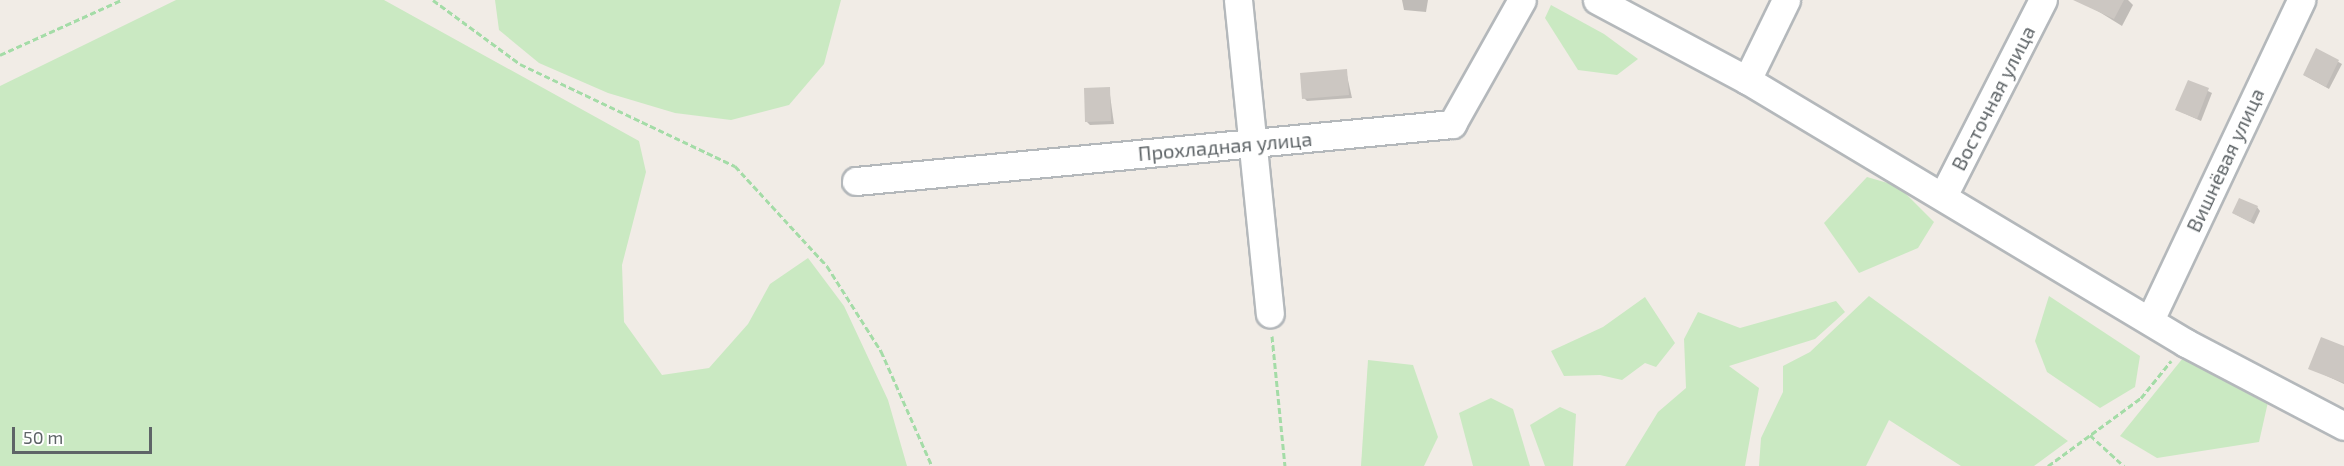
<!DOCTYPE html>
<meta charset="utf-8">
<style>
body{margin:0}
#map{position:relative;width:2344px;height:466px;overflow:hidden;background:#f1ece6;font-family:"Exo 2",sans-serif}
div>[style]{position:absolute}
.green>*{inset:0;background:#cae9c2}
.shadow>*{inset:0;background:#0003}
.building>*{inset:0;background:#ccc7c2}
.path>*{height:3px;margin-top:-1.5px;transform-origin:0;background:repeating-linear-gradient(90deg,#a4dca7 0 6px,transparent 0 9px)}
.roads{filter:drop-shadow(2px 0 #b4b8bb) drop-shadow(-2px 0 #b4b8bb) drop-shadow(0 2px #b4b8bb) drop-shadow(0 -2px #b4b8bb)}
.minor>*{height:27px;margin:-13.5px;padding:0 13.5px;transform-origin:13.5px;border-radius:13.5px;background:#fff}
span{translate:-50% -50%;white-space:nowrap;text-align:center;line-height:1.15;-webkit-text-stroke:4.5px #fff;paint-order:stroke}
.street-label{font-size:20px;color:#5e6467}
.scale{position:absolute;left:12px;top:427px;width:140px;height:27px;box-sizing:border-box;border:3px solid #5e6467;border-top:0;padding-left:8px;font-size:18px;line-height:21px;white-space:nowrap;color:#5e6467;-webkit-text-stroke:4px #fff;paint-order:stroke}
</style>
<div id="map">
<div class="green">
<i style="clip-path:polygon(176px 0,384px 0,639px 141px,646px 172px,622px 265px,624px 322px,662px 375px,709px 368px,748px 324px,770px 284px,808px 258px,844px 306px,888px 400px,907px 466px,0 466px,0 86px)"></i>
<i style="clip-path:polygon(495px 0,841px 0,824px 64px,789px 105px,731px 120px,675px 113px,608px 93px,539px 63px,499px 30px)"></i>
<i style="clip-path:polygon(1551px 5px,1604px 34px,1638px 59px,1617px 75px,1578px 70px,1545px 18px)"></i>
<i style="clip-path:polygon(1867px 177px,1898px 186px,1934px 222px,1918px 248px,1859px 273px,1824px 223px)"></i>
<i style="clip-path:polygon(1869px 296px,2068px 441px,2034px 466px,1961px 466px,1889px 420px,1866px 466px,1759px 466px,1761px 438px,1783px 392px,1783px 366px,1810px 352px)"></i>
<i style="clip-path:polygon(2049px 296px,2140px 356px,2135px 387px,2100px 408px,2047px 372px,2035px 341px)"></i>
<i style="clip-path:polygon(1645px 297px,1675px 343px,1656px 367px,1645px 363px,1622px 380px,1600px 375px,1564px 376px,1551px 351px,1603px 327px)"></i>
<i style="clip-path:polygon(1836px 301px,1845px 312px,1815px 339px,1729px 366px,1759px 388px,1745px 466px,1625px 466px,1658px 412px,1686px 388px,1684px 339px,1698px 312px,1740px 328px)"></i>
<i style="clip-path:polygon(2187px 353px,2268px 402px,2259px 442px,2157px 458px,2120px 436px)"></i>
<i style="clip-path:polygon(1368px 360px,1413px 365px,1438px 437px,1424px 466px,1361px 466px)"></i>
<i style="clip-path:polygon(1491px 398px,1513px 409px,1530px 466px,1473px 466px,1459px 413px)"></i>
<i style="clip-path:polygon(1560px 407px,1576px 414px,1573px 466px,1545px 466px,1530px 425px)"></i>
</div>
<div class="shadow">
<i style="clip-path:polygon(1402px 0,1428px 0,1426px 12px,1404px 10px)"></i>
<i style="clip-path:polygon(2098px 0,2128px 0,2133px 5px,2122px 26px,2093px 8px)"></i>
<i style="clip-path:polygon(2317px 50px,2342px 64px,2329px 89px,2304px 75px)"></i>
<i style="clip-path:polygon(1346px 71px,1352px 98px,1307px 101px,1304px 98px)"></i>
<i style="clip-path:polygon(2189px 82px,2212px 93px,2201px 121px,2177px 110px)"></i>
<i style="clip-path:polygon(1109px 88px,1114px 124px,1090px 125px,1087px 122px)"></i>
<i style="clip-path:polygon(2257px 207px,2260px 211px,2254px 224px,2233px 213px)"></i>
<i style="clip-path:polygon(2344px 347px,2344px 384px,2310px 368px)"></i>
</div>
<div class="building">
<i style="clip-path:polygon(2073px 0,2124px 0,2114px 19px)"></i>
<i style="clip-path:polygon(2316px 48px,2339px 60px,2326px 87px,2303px 75px)"></i>
<i style="clip-path:polygon(1347px 69px,1349px 95px,1302px 99px,1300px 73px)"></i>
<i style="clip-path:polygon(2188px 80px,2209px 88px,2197px 119px,2175px 110px)"></i>
<i style="clip-path:polygon(1110px 87px,1111px 121px,1085px 122px,1084px 88px)"></i>
<i style="clip-path:polygon(2239px 198px,2258px 206px,2250px 222px,2232px 213px)"></i>
<i style="clip-path:polygon(2321px 337px,2344px 346px,2344px 383px,2308px 369px)"></i>
</div>
<div class="path">
<i style="left:433px;top:0;width:108px;rotate:36.3deg"></i>
<i style="left:520px;top:64px;width:238px;rotate:25.4deg"></i>
<i style="left:735px;top:166px;width:136px;rotate:47.4deg"></i>
<i style="left:827px;top:266px;width:101px;rotate:57.6deg"></i>
<i style="left:881px;top:351px;width:126px;rotate:66.1deg"></i>
<i style="left:0;top:55px;width:133px;rotate:-24.4deg"></i>
<i style="left:1272px;top:336px;width:131px;rotate:84.3deg"></i>
<i style="left:2090px;top:435px;width:46px;rotate:42.4deg"></i>
<i style="left:2048px;top:466px;width:115px;rotate:-36.2deg"></i>
<i style="left:2141px;top:398px;width:48px;rotate:-51deg"></i>
</div>
<div class="roads">
<div class="minor">
<i style="left:1238px;top:0;width:315px;rotate:84.2deg"></i>
<i style="left:1597px;top:0;width:170px;rotate:28.1deg"></i>
<i style="left:1747px;top:80px;width:512px;rotate:30.93deg"></i>
<i style="left:2186px;top:343px;width:178px;rotate:27.7deg"></i>
<i style="left:1747px;top:80px;width:89px;rotate:-64deg"></i>
<i style="left:856px;top:181px;width:599px;rotate:-5.46deg"></i>
<i style="left:1452px;top:124px;width:142px;rotate:-60.6deg"></i>
<i style="left:1943px;top:196px;width:220px;rotate:-63deg"></i>
<i style="left:2150px;top:320px;width:354px;rotate:-64.7deg"></i>
</div>
</div>
<div class="street-label">
<span style="left:1993px;top:98px;rotate:-63deg">Восточная улица</span>
<span style="left:1225px;top:146px;rotate:-5deg">Прохладная улица</span>
<span style="left:2225px;top:160px;rotate:-65deg">Вишнёвая улица</span>
</div>
<div class="scale">50 m</div>
</div>
